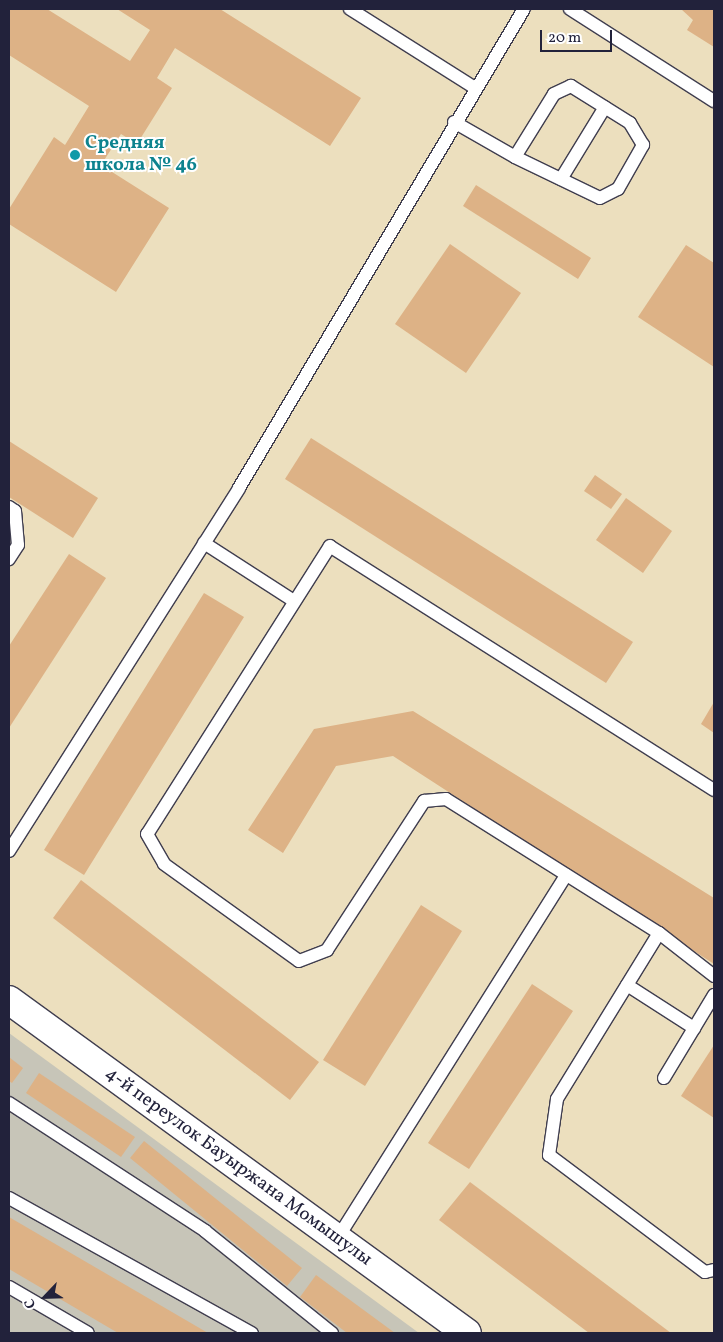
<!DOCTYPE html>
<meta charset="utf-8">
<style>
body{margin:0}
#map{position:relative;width:723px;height:1342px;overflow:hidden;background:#ecdfbe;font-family:Vollkorn,serif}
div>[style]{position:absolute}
.industrial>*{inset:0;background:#c7c5b8}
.building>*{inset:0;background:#ddb286}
.roads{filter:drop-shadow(1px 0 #403e4f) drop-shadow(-1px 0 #403e4f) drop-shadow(0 1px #403e4f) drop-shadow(0 -1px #403e4f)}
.service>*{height:12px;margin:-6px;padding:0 6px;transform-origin:6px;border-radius:6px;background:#fff}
.tertiary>*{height:28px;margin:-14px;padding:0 14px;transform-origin:14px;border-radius:14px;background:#fff}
.dots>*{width:14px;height:14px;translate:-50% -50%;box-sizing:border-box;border:2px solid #fff;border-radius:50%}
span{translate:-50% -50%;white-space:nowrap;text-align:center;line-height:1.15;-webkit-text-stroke:4px #fff;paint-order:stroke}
.culture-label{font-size:19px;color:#0d838f;font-weight:700}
.left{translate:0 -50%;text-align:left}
.street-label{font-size:19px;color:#22223b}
.frame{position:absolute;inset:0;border:10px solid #22223b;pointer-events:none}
.north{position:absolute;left:20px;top:1272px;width:50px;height:50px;-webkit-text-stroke:4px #fff;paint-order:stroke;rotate:246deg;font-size:14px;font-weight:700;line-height:20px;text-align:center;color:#22223b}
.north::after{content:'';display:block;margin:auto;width:18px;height:22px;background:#22223b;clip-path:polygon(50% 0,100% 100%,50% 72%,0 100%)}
.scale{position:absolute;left:540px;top:30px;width:72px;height:22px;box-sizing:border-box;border:2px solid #22223b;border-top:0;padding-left:6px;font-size:15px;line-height:18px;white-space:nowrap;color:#22223b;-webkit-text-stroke:4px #fff;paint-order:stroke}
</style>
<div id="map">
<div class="industrial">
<i style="clip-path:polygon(9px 1033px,419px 1333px,9px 1333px)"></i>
</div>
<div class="building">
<i style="clip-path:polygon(9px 9px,47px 9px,130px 61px,150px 30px,117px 9px,220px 9px,361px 98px,330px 146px,175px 48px,157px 78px,172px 88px,137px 144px,121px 134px,101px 165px,169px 208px,116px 292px,9px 224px,9px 209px,54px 137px,65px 145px,89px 106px,9px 55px)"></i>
<i style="clip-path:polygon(681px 9px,714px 9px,714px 47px,687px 30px,693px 20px)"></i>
<i style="clip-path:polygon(476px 185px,591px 258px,578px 279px,463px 206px)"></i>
<i style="clip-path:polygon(450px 244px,521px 293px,466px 373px,395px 324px)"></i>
<i style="clip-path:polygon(686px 245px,714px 263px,714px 367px,638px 317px)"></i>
<i style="clip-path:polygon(311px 438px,633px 642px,606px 683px,285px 479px)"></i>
<i style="clip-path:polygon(9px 441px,98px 498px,73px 538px,9px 497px)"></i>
<i style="clip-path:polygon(595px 475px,622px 494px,611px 509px,584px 491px)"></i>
<i style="clip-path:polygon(626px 498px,672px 531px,643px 573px,596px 540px)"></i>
<i style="clip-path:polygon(69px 554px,106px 578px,9px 728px,9px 646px)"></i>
<i style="clip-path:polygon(204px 593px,244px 617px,84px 875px,44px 850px)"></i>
<i style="clip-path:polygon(714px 702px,714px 733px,701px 724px)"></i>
<i style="clip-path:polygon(413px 711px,714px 898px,714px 964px,393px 756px,336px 766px,283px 853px,248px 830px,314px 729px)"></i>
<i style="clip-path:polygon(81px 880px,319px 1062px,290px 1100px,53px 918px)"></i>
<i style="clip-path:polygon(421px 905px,462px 931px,365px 1086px,323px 1060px)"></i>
<i style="clip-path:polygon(532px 984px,573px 1011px,469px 1169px,428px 1143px)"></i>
<i style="clip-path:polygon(714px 1045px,714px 1118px,681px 1096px)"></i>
<i style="clip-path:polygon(9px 1057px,23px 1068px,12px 1083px,9px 1081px)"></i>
<i style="clip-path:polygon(39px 1073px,135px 1137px,121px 1157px,26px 1093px)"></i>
<i style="clip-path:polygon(144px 1141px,302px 1268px,287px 1286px,130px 1158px)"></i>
<i style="clip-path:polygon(470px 1182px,671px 1333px,589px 1333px,439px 1220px)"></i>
<i style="clip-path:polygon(9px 1217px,208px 1333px,118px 1333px,9px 1269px)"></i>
<i style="clip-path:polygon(316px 1275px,395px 1333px,347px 1333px,300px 1297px)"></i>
</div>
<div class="roads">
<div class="service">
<i style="left:350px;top:9px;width:148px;rotate:32.3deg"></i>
<i style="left:570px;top:9px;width:171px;rotate:32.6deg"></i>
<i style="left:454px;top:122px;width:70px;rotate:29.8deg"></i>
<i style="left:515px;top:157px;width:94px;rotate:25.8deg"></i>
<i style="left:600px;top:198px;width:20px;rotate:-27deg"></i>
<i style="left:618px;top:189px;width:51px;rotate:-60.4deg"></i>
<i style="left:643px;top:145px;width:26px;rotate:-121deg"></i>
<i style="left:630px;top:123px;width:70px;rotate:-147.9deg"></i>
<i style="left:571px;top:86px;width:19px;rotate:155deg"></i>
<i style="left:554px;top:94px;width:74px;rotate:121.8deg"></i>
<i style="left:561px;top:179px;width:84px;rotate:-58.6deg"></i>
<i style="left:9px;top:507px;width:7px;rotate:34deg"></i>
<i style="left:15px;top:511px;width:34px;rotate:85deg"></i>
<i style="left:18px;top:545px;width:17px;rotate:123deg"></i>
<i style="left:204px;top:543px;width:107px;rotate:32.8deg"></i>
<i style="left:714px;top:790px;width:455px;rotate:-147.6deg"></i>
<i style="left:330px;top:546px;width:341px;rotate:122.4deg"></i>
<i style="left:147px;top:834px;width:34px;rotate:60deg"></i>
<i style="left:164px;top:864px;width:166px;rotate:35.7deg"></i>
<i style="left:299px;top:961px;width:30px;rotate:-21deg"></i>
<i style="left:327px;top:950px;width:178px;rotate:-56.9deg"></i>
<i style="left:424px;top:801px;width:22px;rotate:-5deg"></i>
<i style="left:446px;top:799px;width:252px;rotate:32.2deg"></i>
<i style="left:659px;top:933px;width:70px;rotate:38deg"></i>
<i style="left:9px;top:851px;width:430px;rotate:-57.6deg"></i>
<i style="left:239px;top:488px;width:557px;rotate:-59.25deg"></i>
<i style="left:659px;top:933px;width:195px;rotate:121.6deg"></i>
<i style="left:557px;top:1099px;width:57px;rotate:98.1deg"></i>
<i style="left:549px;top:1155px;width:195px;rotate:36.9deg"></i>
<i style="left:705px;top:1272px;width:9px;rotate:-13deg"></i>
<i style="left:627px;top:985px;width:80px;rotate:32.7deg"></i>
<i style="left:664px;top:1078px;width:97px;rotate:-58.9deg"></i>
<i style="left:9px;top:1103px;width:234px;rotate:33.1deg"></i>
<i style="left:205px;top:1231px;width:163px;rotate:38.8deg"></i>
<i style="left:9px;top:1198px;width:278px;rotate:29.1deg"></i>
<i style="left:337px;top:1239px;width:430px;rotate:-57.8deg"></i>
<i style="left:9px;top:1287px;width:91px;rotate:30.2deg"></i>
</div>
<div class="tertiary">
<i style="left:9px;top:1000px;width:566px;rotate:36.02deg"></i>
</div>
</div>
<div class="dots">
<i style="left:75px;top:155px;background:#0f9aa8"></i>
</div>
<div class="culture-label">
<span class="left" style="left:85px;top:155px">Средняя<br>школа № 46</span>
</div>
<div class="street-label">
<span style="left:238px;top:1167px;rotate:36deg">4-й переулок Бауыржана Момышулы</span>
</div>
<div class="frame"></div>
<div class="north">С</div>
<div class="scale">20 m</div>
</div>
